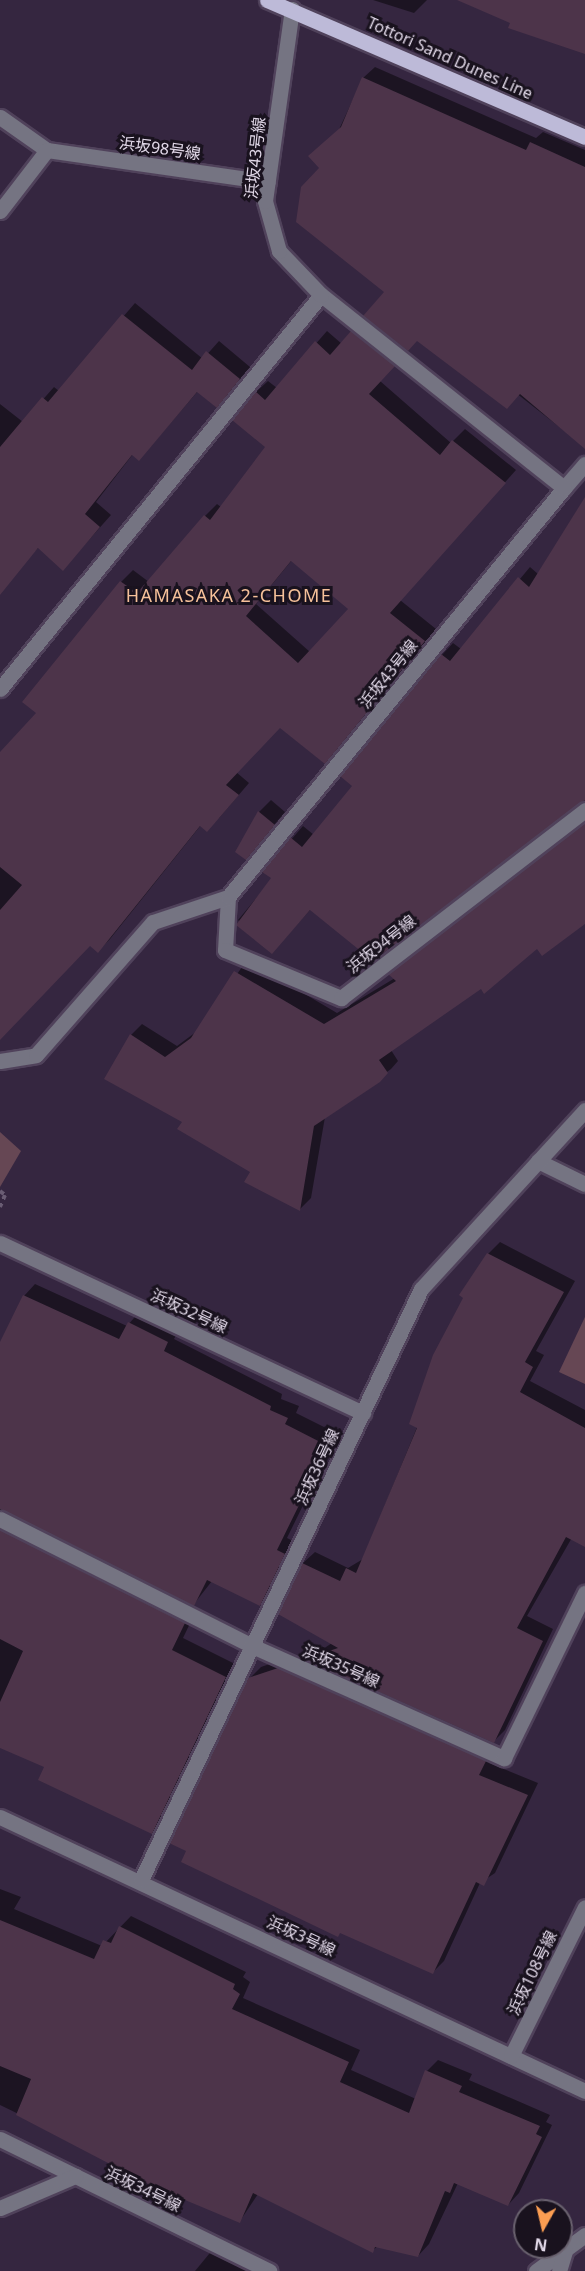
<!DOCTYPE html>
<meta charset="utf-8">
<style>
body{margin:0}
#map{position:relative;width:585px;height:2271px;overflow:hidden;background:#352640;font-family:"Noto Sans","Noto Sans JP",sans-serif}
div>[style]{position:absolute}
.green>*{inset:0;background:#664754}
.shadow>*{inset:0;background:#0007}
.building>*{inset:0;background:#4d344a}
.path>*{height:4px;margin-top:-2px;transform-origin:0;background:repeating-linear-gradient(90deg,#695c73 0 4.5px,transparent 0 9px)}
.roads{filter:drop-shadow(2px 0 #50425b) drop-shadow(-2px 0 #50425b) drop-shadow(0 2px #50425b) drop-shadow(0 -2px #50425b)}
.minor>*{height:15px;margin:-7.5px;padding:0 7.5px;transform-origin:7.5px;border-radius:7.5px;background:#757482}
.major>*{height:15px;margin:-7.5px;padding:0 7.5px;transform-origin:7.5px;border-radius:7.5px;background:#bdbad8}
span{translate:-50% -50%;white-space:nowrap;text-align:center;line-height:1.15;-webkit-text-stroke:6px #19121e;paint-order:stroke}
.street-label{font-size:16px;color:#e0d7e7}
.neighbourhood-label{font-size:18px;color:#f6c19a;letter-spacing:1.5px}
.north{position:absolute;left:513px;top:2199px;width:60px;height:60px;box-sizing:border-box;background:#19121e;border:2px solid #69616e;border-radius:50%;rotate:188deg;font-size:16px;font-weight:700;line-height:24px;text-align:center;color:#e0d7e7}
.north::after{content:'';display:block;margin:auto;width:21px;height:27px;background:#fc9e52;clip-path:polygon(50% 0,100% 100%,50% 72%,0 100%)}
</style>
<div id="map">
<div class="green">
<i style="clip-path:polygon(0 1132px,21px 1151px,0 1187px)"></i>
<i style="clip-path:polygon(585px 1317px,585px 1384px,559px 1372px)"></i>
</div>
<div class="shadow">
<i style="clip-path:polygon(373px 0,427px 0,414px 13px)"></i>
<i style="clip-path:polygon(375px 67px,536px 138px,543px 132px,585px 150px,585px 447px,387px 292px,321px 168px,363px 78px)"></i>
<i style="clip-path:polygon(135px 303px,203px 359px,219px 341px,250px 367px,217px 406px,198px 391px,150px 447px,133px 454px,96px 502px,111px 515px,63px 569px,39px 547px,0 588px,0 404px,23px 422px,54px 387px,59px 391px)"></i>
<i style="clip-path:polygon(evenodd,364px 320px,405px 353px,380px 381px,451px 443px,465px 429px,516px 470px,400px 600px,436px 629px,325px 762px,280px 726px,236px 772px,249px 783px,219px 818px,201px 825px,110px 939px,98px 951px,90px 944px,0 1011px,0 759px,38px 713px,121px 582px,133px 570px,149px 582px,205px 516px,217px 504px,221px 507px,267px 447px,256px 392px,268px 381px,277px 388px,327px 331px,342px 344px,364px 320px,292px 560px,350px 608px,310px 652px,256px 604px,292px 560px)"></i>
<i style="clip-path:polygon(585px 498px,585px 800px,311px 909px,272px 952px,238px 920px,273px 878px,264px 871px,303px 826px,314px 835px,354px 785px,342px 776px,442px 655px,453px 643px,461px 649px,530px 567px,538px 574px)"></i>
<i style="clip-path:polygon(271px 800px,285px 812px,246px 858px,259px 812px)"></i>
<i style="clip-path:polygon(585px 821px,585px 921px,538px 947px,391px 1050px,398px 1061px,391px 1069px,325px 1117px,311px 1198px,300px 1209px,184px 1121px,131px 1035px,142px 1024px,177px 1046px,196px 1032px,247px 960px,337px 1013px,395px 978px,390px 974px,401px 963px)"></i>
<i style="clip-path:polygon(500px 1242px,575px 1281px,536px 1351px,544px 1355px,530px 1381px,585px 1410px,585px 1515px,527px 1616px,553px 1629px,505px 1730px,494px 1741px,308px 1659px,332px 1643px,280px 1614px,303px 1563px,315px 1552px,348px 1568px,363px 1559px,488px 1254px)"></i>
<i style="clip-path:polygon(35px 1284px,127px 1326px,140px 1311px,179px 1330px,174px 1339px,282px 1394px,281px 1399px,299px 1406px,296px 1413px,338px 1434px,287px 1538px,295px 1542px,271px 1592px,260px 1604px,212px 1581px,194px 1604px,4px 1508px,7px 1516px,196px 1611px,183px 1638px,237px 1665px,163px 1821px,152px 1833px,46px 1767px,0 1747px,0 1345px,24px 1296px)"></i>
<i style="clip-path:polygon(290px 1657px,496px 1749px,489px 1763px,538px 1783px,495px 1873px,480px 1883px,444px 1961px,433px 1972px,249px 1679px,261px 1667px)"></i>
<i style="clip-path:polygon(0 1889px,21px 1897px,14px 1909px,102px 1946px,131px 1916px,246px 1972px,243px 1977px,250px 1982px,243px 1998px,360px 2050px,351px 2070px,416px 2099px,427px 2071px,438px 2060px,472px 2074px,469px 2080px,550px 2115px,546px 2122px,552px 2125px,519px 2193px,508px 2205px,458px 2183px,429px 2244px,418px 2256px,378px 2246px,372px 2251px,258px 2194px,240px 2221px,0 2105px)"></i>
<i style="clip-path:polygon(214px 2248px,246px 2263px,246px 2271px,195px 2271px)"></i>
</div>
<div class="building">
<i style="clip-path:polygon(457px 0,585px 0,585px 54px,508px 28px,510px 23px)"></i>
<i style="clip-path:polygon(362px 77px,526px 150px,530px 142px,585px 167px,585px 449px,520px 394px,507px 409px,417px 341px,408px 351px,363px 316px,384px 292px,296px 222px,301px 187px,319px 168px,308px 156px,341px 127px)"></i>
<i style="clip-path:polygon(122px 314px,192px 370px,206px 351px,240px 379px,217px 408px,197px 392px,139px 461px,132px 455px,85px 514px,100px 527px,63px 571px,38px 548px,0 595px,0 447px,42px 397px,48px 402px)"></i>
<i style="clip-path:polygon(evenodd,351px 331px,395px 366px,369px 394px,440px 455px,452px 440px,506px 483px,390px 613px,425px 641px,325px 764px,280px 728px,226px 785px,239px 795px,207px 832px,200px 826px,98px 953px,90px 946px,0 1040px,0 910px,22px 885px,0 867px,0 752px,36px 713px,22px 702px,120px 581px,137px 593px,204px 515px,210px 520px,265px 447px,232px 420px,255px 391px,265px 400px,315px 341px,330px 355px,351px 331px,291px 561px,348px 609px,298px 663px,246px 616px,291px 561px)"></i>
<i style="clip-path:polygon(585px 497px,585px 800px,373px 961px,310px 910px,272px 954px,236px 925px,271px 878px,262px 872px,290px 837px,302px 847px,352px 786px,340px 776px,441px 654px,450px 661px,518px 577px,529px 587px)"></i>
<i style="clip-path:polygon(258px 811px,275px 825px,246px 860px,235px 852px)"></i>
<i style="clip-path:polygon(585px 822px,585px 924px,542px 956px,537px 949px,484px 994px,481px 989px,379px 1060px,388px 1073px,380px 1082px,314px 1126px,300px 1211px,244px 1182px,250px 1172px,177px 1129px,182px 1122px,104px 1079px,130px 1034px,165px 1057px,191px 1038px,234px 971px,324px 1024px,396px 981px,388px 974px)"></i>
<i style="clip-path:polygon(487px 1253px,564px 1292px,525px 1362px,533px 1367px,520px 1392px,585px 1428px,585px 1547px,566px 1537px,517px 1628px,543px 1641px,494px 1743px,305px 1659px,338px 1648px,278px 1614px,302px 1563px,340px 1581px,346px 1568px,356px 1573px,417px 1428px,409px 1424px,433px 1355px,463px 1298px,459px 1295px)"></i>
<i style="clip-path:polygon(23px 1295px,119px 1339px,128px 1322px,168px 1342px,164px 1351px,271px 1406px,270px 1410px,288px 1418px,285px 1424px,328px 1446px,277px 1550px,285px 1554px,260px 1606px,207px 1580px,194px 1606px,0 1509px,0 1342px)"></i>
<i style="clip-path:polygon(0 1530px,185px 1623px,172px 1650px,226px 1677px,152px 1834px,38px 1780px,44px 1767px,0 1748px,0 1702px,23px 1651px,0 1639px)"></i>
<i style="clip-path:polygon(278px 1668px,486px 1761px,479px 1775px,528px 1795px,484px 1886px,476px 1882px,433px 1974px,340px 1933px,338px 1937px,181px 1862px,186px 1851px,169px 1843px,248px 1678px)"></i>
<i style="clip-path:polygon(0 1920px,94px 1959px,103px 1940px,111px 1943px,119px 1926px,235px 1984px,233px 1989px,240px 1994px,232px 2009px,349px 2062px,340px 2082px,409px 2113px,425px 2070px,462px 2086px,459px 2092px,540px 2126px,536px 2134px,542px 2137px,508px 2206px,454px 2183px,450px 2193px,445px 2191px,418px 2257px,375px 2247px,373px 2253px,253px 2193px,240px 2223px,154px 2187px,16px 2115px,31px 2079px,0 2066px)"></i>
</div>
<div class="path">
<i style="left:0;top:1191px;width:6px;rotate:39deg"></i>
<i style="left:5px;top:1195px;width:13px;rotate:113deg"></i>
</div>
<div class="roads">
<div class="minor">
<i style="left:0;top:117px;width:57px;rotate:35.1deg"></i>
<i style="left:47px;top:150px;width:223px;rotate:8.2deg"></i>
<i style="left:0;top:211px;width:77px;rotate:-52.4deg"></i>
<i style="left:564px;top:488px;width:32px;rotate:-49deg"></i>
<i style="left:0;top:689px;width:508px;rotate:-50.83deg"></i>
<i style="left:228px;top:897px;width:53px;rotate:93.2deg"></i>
<i style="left:225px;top:950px;width:126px;rotate:22.5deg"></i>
<i style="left:341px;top:998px;width:308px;rotate:-37.6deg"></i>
<i style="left:0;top:1061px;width:36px;rotate:-9deg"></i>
<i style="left:36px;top:1055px;width:177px;rotate:-48.7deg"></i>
<i style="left:153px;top:922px;width:79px;rotate:-18.4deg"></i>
<i style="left:228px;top:897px;width:529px;rotate:-50.6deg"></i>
<i style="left:564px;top:488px;width:310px;rotate:-141.5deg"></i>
<i style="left:321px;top:295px;width:61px;rotate:-133.7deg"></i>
<i style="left:279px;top:251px;width:52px;rotate:-105.6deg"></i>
<i style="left:265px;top:201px;width:194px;rotate:-82deg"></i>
<i style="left:538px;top:1161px;width:52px;rotate:26.1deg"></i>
<i style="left:0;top:1243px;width:401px;rotate:25.1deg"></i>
<i style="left:0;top:1519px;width:282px;rotate:26.7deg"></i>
<i style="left:252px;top:1646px;width:276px;rotate:24deg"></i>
<i style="left:504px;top:1758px;width:184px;rotate:-63.9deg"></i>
<i style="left:0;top:1817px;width:646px;rotate:25.1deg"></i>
<i style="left:141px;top:1880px;width:654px;rotate:-64.65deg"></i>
<i style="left:421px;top:1289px;width:243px;rotate:-47.5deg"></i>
<i style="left:511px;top:2056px;width:166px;rotate:-63.6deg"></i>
<i style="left:0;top:2139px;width:300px;rotate:26.1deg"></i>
<i style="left:0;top:2208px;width:82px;rotate:-23.1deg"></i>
<i style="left:536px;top:2271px;width:61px;rotate:-36.3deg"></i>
<i style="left:559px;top:2271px;width:21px;rotate:-73deg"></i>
</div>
<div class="major">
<i style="left:267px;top:0;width:346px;rotate:23.3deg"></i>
</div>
</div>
<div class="street-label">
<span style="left:450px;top:58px;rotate:24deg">Tottori Sand Dunes Line</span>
<span style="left:160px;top:148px;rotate:8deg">浜坂98号線</span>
<span style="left:255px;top:158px;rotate:-84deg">浜坂43号線</span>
<span style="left:388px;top:674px;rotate:-51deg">浜坂43号線</span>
<span style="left:381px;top:944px;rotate:-38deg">浜坂94号線</span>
<span style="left:189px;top:1311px;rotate:25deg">浜坂32号線</span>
<span style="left:317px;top:1467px;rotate:-65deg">浜坂36号線</span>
<span style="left:341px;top:1666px;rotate:24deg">浜坂35号線</span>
<span style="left:301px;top:1936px;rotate:25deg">浜坂3号線</span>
<span style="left:532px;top:1973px;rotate:-64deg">浜坂108号線</span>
<span style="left:143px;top:2189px;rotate:26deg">浜坂34号線</span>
</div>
<div class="neighbourhood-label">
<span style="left:229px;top:595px">HAMASAKA 2-CHOME</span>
</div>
<div class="north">N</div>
</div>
